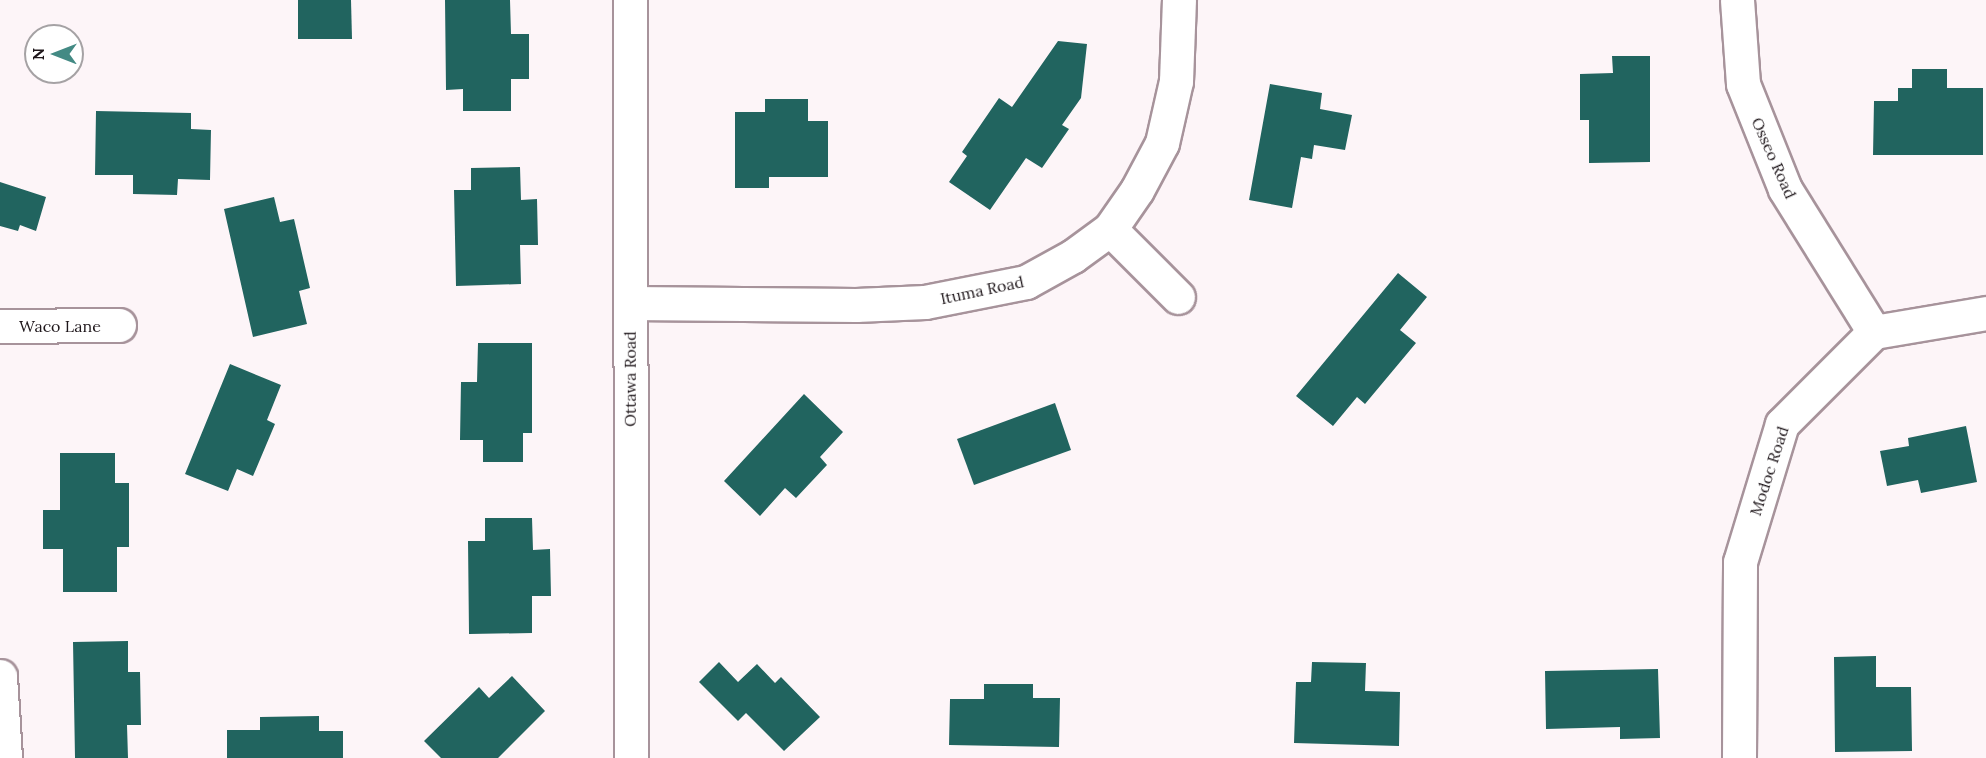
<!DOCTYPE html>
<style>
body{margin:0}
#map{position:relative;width:1986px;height:758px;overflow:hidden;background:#fdf5f8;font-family:Lora,serif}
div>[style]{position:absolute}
.building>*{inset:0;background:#21645f}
.roads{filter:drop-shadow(2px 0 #a7939b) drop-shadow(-2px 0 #a7939b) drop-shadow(0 2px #a7939b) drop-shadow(0 -2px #a7939b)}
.minor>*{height:33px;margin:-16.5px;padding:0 16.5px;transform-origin:16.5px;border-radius:16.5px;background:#fff}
span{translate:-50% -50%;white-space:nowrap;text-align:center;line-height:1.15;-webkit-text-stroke:6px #fff;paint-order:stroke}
.street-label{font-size:16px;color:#1f171b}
.north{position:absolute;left:24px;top:24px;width:60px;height:60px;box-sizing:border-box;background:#fff;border:2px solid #a5a2a4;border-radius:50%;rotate:270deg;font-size:16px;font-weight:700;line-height:24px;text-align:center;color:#1f171b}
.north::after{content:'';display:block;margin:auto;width:21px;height:27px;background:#438a84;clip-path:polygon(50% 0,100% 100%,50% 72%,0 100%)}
</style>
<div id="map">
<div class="building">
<i style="clip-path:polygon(298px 0,351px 0,352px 39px,298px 39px)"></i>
<i style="clip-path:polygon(445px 0,510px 0,511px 34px,529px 34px,529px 79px,511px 79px,511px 111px,463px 111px,463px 89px,446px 90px)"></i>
<i style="clip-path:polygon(1058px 41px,1087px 44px,1081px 98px,1062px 125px,1069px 129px,1042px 168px,1026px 158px,990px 210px,949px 182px,967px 156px,962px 152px,999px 98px,1012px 107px)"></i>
<i style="clip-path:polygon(1612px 56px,1650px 56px,1650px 162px,1589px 163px,1589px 120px,1580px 120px,1580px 74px,1613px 73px)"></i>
<i style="clip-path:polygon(1912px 69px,1947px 69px,1947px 88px,1983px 88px,1983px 155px,1873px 155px,1874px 101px,1898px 101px,1898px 88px,1912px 88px)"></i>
<i style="clip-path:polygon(1270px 84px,1322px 93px,1320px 109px,1352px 115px,1345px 150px,1314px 145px,1312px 159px,1301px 157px,1292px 208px,1249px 200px)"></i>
<i style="clip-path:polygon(765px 99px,808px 99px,808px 121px,828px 121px,828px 177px,769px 177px,769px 188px,735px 188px,735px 112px,765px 112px)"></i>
<i style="clip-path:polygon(96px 111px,191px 113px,191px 129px,211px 130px,210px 180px,178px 179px,177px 195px,133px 194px,133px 175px,95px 175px)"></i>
<i style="clip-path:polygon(520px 167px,521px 200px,537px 199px,538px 245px,520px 245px,521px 284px,456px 286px,454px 190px,471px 190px,471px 168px)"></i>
<i style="clip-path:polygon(0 182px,46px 197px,36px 231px,20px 225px,18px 231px,0 226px)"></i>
<i style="clip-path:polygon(274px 197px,280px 222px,294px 219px,310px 288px,299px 291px,307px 324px,253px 337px,224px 209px)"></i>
<i style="clip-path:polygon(1398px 273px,1427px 297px,1400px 330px,1416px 343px,1365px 404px,1357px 397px,1333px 426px,1296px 396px)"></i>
<i style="clip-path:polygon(478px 343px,532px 343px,532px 433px,523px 433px,523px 462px,483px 462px,483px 440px,460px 440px,461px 382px,477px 382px)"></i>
<i style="clip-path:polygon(230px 364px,281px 385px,267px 420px,275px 424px,253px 476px,237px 469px,228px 491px,185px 474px)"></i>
<i style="clip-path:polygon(804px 394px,843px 432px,820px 457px,827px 465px,796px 498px,785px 488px,760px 516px,724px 481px)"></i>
<i style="clip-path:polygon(1055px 403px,1071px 450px,974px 485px,957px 439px)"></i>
<i style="clip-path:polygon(1966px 426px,1977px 482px,1921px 493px,1918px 480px,1887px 486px,1880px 451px,1909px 446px,1908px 438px)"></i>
<i style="clip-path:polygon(60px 453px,115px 453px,115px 483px,129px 483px,129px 547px,117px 547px,117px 592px,63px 592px,63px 549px,43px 549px,43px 510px,60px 510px)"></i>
<i style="clip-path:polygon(485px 518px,532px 518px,533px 550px,550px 549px,551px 596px,532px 596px,532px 633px,469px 634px,468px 541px,485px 541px)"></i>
<i style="clip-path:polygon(128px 641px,128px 672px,140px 672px,141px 725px,127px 725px,128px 758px,75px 758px,73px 642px)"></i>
<i style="clip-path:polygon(1876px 656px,1876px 687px,1911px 687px,1912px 751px,1835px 752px,1834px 657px)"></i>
<i style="clip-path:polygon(719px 662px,738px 682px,757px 664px,775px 683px,781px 677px,820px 717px,784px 751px,746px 713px,738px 721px,699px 682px)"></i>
<i style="clip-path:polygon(1312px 662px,1366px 663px,1365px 691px,1400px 692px,1399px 746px,1294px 743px,1296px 682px,1311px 682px)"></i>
<i style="clip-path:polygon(1658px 669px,1660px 738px,1620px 739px,1620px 727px,1546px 729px,1545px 671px)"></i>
<i style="clip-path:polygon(512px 676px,545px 711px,498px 758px,441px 758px,424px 741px,479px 687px,489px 698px)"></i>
<i style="clip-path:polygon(984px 684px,1033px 684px,1033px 698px,1060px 698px,1059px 747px,949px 745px,950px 699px,984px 699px)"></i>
<i style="clip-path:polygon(319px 716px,319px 731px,343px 731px,343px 758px,227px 758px,227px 730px,260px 730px,260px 717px)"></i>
</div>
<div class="roads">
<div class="minor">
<i style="left:630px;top:0;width:758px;rotate:89.92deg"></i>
<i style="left:1737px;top:0;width:84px;rotate:85.9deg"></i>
<i style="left:1743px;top:84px;width:113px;rotate:68.2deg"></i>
<i style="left:1785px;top:189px;width:168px;rotate:58.1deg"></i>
<i style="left:1110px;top:229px;width:96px;rotate:45deg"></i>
<i style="left:630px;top:303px;width:226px;rotate:0.5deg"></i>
<i style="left:856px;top:305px;width:69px;rotate:-2.5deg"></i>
<i style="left:925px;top:302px;width:103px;rotate:-11.2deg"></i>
<i style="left:1026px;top:282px;width:54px;rotate:-29deg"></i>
<i style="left:1073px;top:256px;width:46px;rotate:-36.1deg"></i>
<i style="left:1110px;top:229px;width:47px;rotate:-55.3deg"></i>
<i style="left:1137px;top:190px;width:53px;rotate:-62deg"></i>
<i style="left:1162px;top:143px;width:64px;rotate:-77.3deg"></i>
<i style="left:1176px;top:81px;width:81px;rotate:-87.9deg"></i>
<i style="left:0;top:326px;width:119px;rotate:-0.5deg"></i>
<i style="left:0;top:676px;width:82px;rotate:86.5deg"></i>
<i style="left:1739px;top:758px;width:196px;rotate:-89.7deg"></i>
<i style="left:1740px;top:562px;width:144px;rotate:-73.1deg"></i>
<i style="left:1782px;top:424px;width:130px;rotate:-45deg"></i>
<i style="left:1874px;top:332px;width:114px;rotate:-9.6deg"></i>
</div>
</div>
<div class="street-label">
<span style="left:1774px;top:158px;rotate:66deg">Osseo Road</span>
<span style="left:982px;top:290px;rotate:-12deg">Ituma Road</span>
<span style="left:60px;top:326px">Waco Lane</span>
<span style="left:630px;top:379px;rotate:-90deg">Ottawa Road</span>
<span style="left:1769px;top:471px;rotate:-72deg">Modoc Road</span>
</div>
<div class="north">N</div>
</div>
